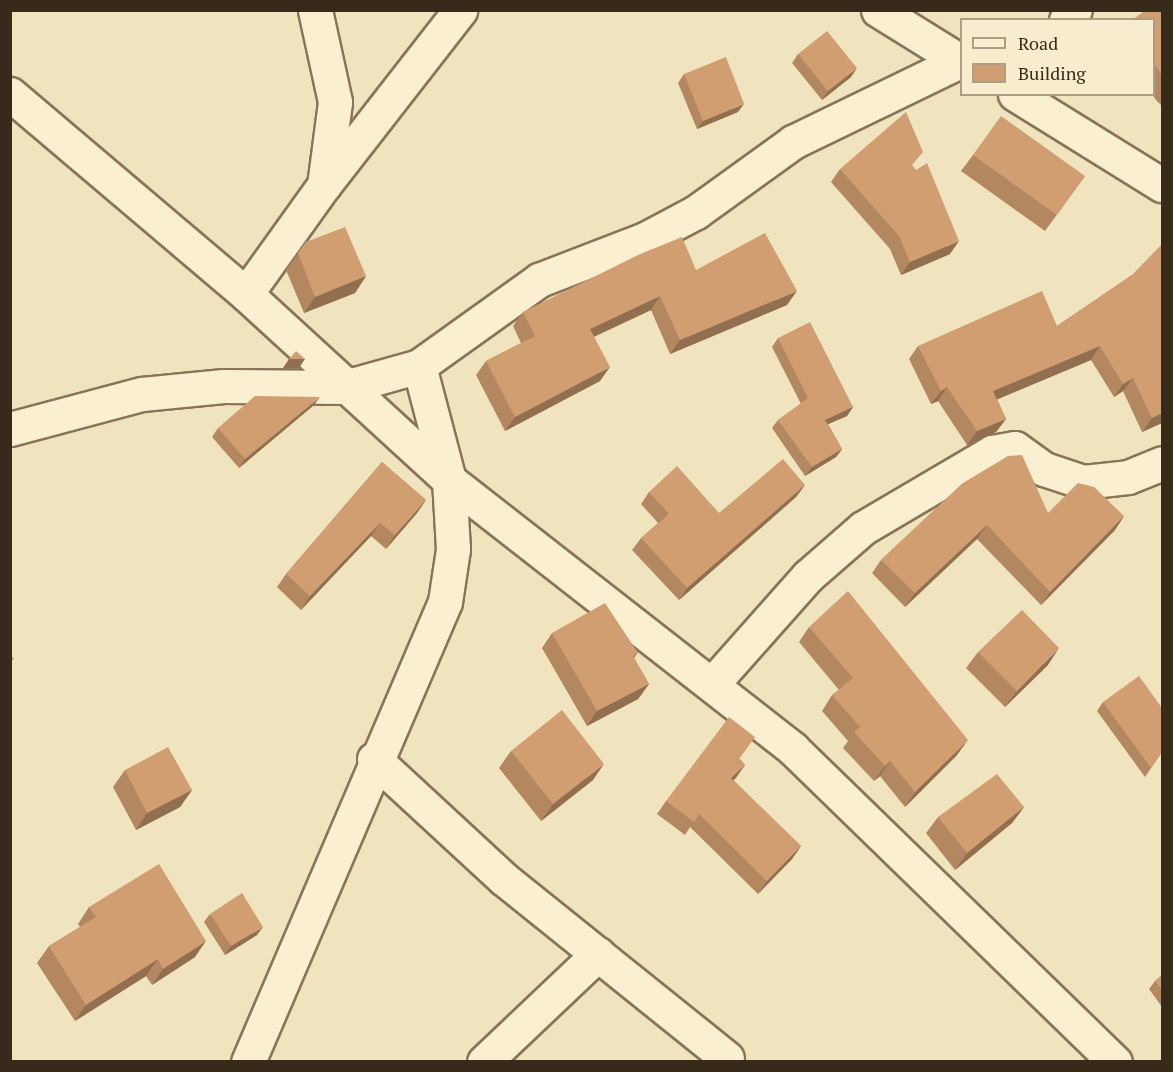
<!DOCTYPE html>
<style>
body{margin:0}
#map{position:relative;width:1173px;height:1072px;overflow:hidden;background:#f0e4be;font-family:"PT Serif",serif}
div>[style]{position:absolute}
.roads{filter:drop-shadow(2px 0 #897456) drop-shadow(-2px 0 #897456) drop-shadow(0 2px #897456) drop-shadow(0 -2px #897456)}
.minor>*{height:33px;margin:-16.5px;padding:0 16.5px;transform-origin:16.5px;border-radius:16.5px;background:#faf0d1}
.wall>*{inset:0;background:#b38861}
.shaded-wall>*{inset:0;background:#926f4f}
.building>*{inset:0;background:#d09e71}
span{translate:-50% -50%;white-space:nowrap;text-align:center;line-height:1.15;-webkit-text-stroke:6px #f7edce;paint-order:stroke}
.frame{position:absolute;inset:0;border:12px solid #372a1b;pointer-events:none}
.legend{position:absolute;left:960px;top:18px;width:195px;height:78px;box-sizing:border-box;background:#f7edce;border:2px solid #aa9f86;margin:0;padding:8px 10px;list-style:none;font-size:18px;color:#372a1b}
.legend li{display:flex;align-items:center;gap:12px;height:30px}
.legend b{width:30px;border:2px solid #aa9f86}
</style>
<div id="map">
<div class="roads">
<div class="minor">
<i style="left:315px;top:10px;width:94px;rotate:77.7deg"></i>
<i style="left:335px;top:102px;width:84px;rotate:97.5deg"></i>
<i style="left:324px;top:185px;width:134px;rotate:125.6deg"></i>
<i style="left:246px;top:294px;width:275px;rotate:42.5deg"></i>
<i style="left:449px;top:480px;width:437px;rotate:38deg"></i>
<i style="left:793px;top:749px;width:449px;rotate:44.2deg"></i>
<i style="left:878px;top:10px;width:99px;rotate:31.8deg"></i>
<i style="left:1066px;top:20px;width:13px;rotate:-48deg"></i>
<i style="left:10px;top:94px;width:309px;rotate:40.3deg"></i>
<i style="left:1015px;top:94px;width:173px;rotate:31.8deg"></i>
<i style="left:324px;top:185px;width:222px;rotate:-52.1deg"></i>
<i style="left:10px;top:429px;width:137px;rotate:-14.9deg"></i>
<i style="left:142px;top:394px;width:82px;rotate:-5.6deg"></i>
<i style="left:224px;top:386px;width:121px;rotate:0.5deg"></i>
<i style="left:345px;top:387px;width:77px;rotate:-15.8deg"></i>
<i style="left:419px;top:366px;width:148px;rotate:-35.6deg"></i>
<i style="left:539px;top:280px;width:114px;rotate:-21.1deg"></i>
<i style="left:645px;top:239px;width:58px;rotate:-27.9deg"></i>
<i style="left:696px;top:212px;width:120px;rotate:-35.8deg"></i>
<i style="left:793px;top:142px;width:186px;rotate:-25.9deg"></i>
<i style="left:713px;top:683px;width:143px;rotate:-48.4deg"></i>
<i style="left:808px;top:576px;width:73px;rotate:-41.1deg"></i>
<i style="left:863px;top:528px;width:150px;rotate:-30.5deg"></i>
<i style="left:992px;top:452px;width:23px;rotate:-10deg"></i>
<i style="left:1015px;top:448px;width:36px;rotate:36deg"></i>
<i style="left:1044px;top:469px;width:41px;rotate:18.4deg"></i>
<i style="left:1083px;top:482px;width:45px;rotate:-6.3deg"></i>
<i style="left:1128px;top:477px;width:37px;rotate:-22deg"></i>
<i style="left:374px;top:759px;width:177px;rotate:42.7deg"></i>
<i style="left:504px;top:879px;width:286px;rotate:38.8deg"></i>
<i style="left:248px;top:1062px;width:500px;rotate:-66.82deg"></i>
<i style="left:445px;top:602px;width:54px;rotate:-81.4deg"></i>
<i style="left:453px;top:549px;width:69px;rotate:-93.3deg"></i>
<i style="left:449px;top:480px;width:118px;rotate:-104.7deg"></i>
<i style="left:484px;top:1062px;width:157px;rotate:-43.5deg"></i>
</div>
</div>
<div class="wall">
<i style="clip-path:polygon(1162px 10px,1162px 106px,1156px 100px,1152px 94px,1154px 94px,1154px 20px)"></i>
<i style="clip-path:polygon(798px 54px,851px 77px,822px 100px,792px 63px)"></i>
<i style="clip-path:polygon(684px 74px,738px 112px,697px 129px,678px 83px)"></i>
<i style="clip-path:polygon(973px 155px,1085px 176px,1045px 231px,961px 171px)"></i>
<i style="clip-path:polygon(913px 166px,950px 254px,901px 275px,890px 249px,831px 182px,840px 169px)"></i>
<i style="clip-path:polygon(306px 242px,366px 276px,355px 293px,304px 313px,286px 270px)"></i>
<i style="clip-path:polygon(696px 270px,787px 305px,670px 354px,651px 310px,594px 337px,600px 381px,505px 431px,476px 375px,486px 361px,521px 343px,513px 326px,523px 312px)"></i>
<i style="clip-path:polygon(1132px 275px,1162px 423px,1142px 432px,1123px 391px,1114px 397px,1091px 360px,997px 399px,1006px 419px,996px 432px,967px 445px,938px 401px,931px 404px,909px 359px,918px 346px,1057px 326px)"></i>
<i style="clip-path:polygon(778px 338px,853px 407px,847px 416px,828px 424px,842px 449px,836px 457px,805px 476px,772px 428px,778px 420px,801px 404px,772px 347px)"></i>
<i style="clip-path:polygon(314px 405px,239px 468px,212px 437px,218px 428px)"></i>
<i style="clip-path:polygon(382px 462px,426px 500px,417px 513px,386px 549px,371px 536px,301px 610px,277px 587px,286px 574px)"></i>
<i style="clip-path:polygon(963px 483px,1048px 513px,1124px 516px,1115px 530px,1041px 605px,977px 539px,905px 607px,872px 573px,881px 560px)"></i>
<i style="clip-path:polygon(805px 485px,796px 497px,679px 600px,632px 550px,641px 538px,658px 523px,641px 504px,649px 492px,719px 513px)"></i>
<i style="clip-path:polygon(809px 627px,957px 755px,905px 807px,880px 776px,874px 781px,843px 748px,848px 741px,822px 711px,832px 695px,839px 690px,799px 642px)"></i>
<i style="clip-path:polygon(552px 633px,638px 653px,634px 658px,649px 684px,638px 699px,587px 726px,542px 648px)"></i>
<i style="clip-path:polygon(978px 652px,1048px 665px,1005px 707px,966px 668px)"></i>
<i style="clip-path:polygon(1103px 702px,1162px 752px,1145px 777px,1097px 711px)"></i>
<i style="clip-path:polygon(511px 751px,593px 780px,541px 821px,499px 768px)"></i>
<i style="clip-path:polygon(740px 759px,745px 765px,733px 780px,801px 846px,792px 859px,758px 894px,690px 827px,685px 835px,657px 814px,666px 801px)"></i>
<i style="clip-path:polygon(125px 770px,192px 790px,180px 807px,136px 830px,113px 787px)"></i>
<i style="clip-path:polygon(1024px 807px,1012px 823px,955px 870px,926px 833px,938px 817px)"></i>
<i style="clip-path:polygon(89px 907px,195px 957px,152px 985px,146px 976px,75px 1021px,37px 963px,49px 946px,80px 927px,78px 924px)"></i>
<i style="clip-path:polygon(210px 914px,257px 935px,225px 955px,204px 922px)"></i>
<i style="clip-path:polygon(1162px 975px,1162px 1007px,1149px 989px,1155px 981px)"></i>
</div>
<div class="shaded-wall">
<i style="clip-path:polygon(857px 68px,851px 77px,822px 100px,828px 91px)"></i>
<i style="clip-path:polygon(744px 104px,738px 112px,697px 129px,703px 121px)"></i>
<i style="clip-path:polygon(959px 241px,950px 254px,901px 275px,910px 262px)"></i>
<i style="clip-path:polygon(366px 276px,355px 293px,304px 313px,315px 297px)"></i>
<i style="clip-path:polygon(797px 291px,787px 305px,670px 354px,680px 340px)"></i>
<i style="clip-path:polygon(660px 296px,651px 310px,580px 343px,590px 329px)"></i>
<i style="clip-path:polygon(1100px 346px,1091px 360px,984px 405px,993px 391px)"></i>
<i style="clip-path:polygon(289px 359px,305px 359px,299px 368px,283px 368px)"></i>
<i style="clip-path:polygon(610px 367px,600px 381px,505px 431px,515px 417px)"></i>
<i style="clip-path:polygon(1133px 378px,1123px 391px,1114px 397px,1123px 384px)"></i>
<i style="clip-path:polygon(947px 387px,938px 401px,931px 404px,941px 391px)"></i>
<i style="clip-path:polygon(320px 397px,314px 405px,239px 468px,245px 459px)"></i>
<i style="clip-path:polygon(853px 407px,847px 416px,819px 428px,825px 420px)"></i>
<i style="clip-path:polygon(1162px 413px,1162px 423px,1142px 432px,1152px 418px)"></i>
<i style="clip-path:polygon(1006px 419px,996px 432px,967px 445px,977px 431px)"></i>
<i style="clip-path:polygon(842px 449px,836px 457px,805px 476px,812px 467px)"></i>
<i style="clip-path:polygon(805px 485px,796px 497px,679px 600px,687px 588px)"></i>
<i style="clip-path:polygon(426px 500px,417px 513px,386px 549px,395px 535px)"></i>
<i style="clip-path:polygon(1124px 516px,1115px 530px,1041px 605px,1050px 592px)"></i>
<i style="clip-path:polygon(380px 523px,371px 536px,301px 610px,310px 596px)"></i>
<i style="clip-path:polygon(987px 525px,977px 539px,905px 607px,915px 593px)"></i>
<i style="clip-path:polygon(1059px 648px,1048px 665px,1005px 707px,1017px 691px)"></i>
<i style="clip-path:polygon(649px 684px,638px 699px,587px 726px,597px 711px)"></i>
<i style="clip-path:polygon(968px 740px,957px 755px,905px 807px,915px 792px)"></i>
<i style="clip-path:polygon(890px 761px,880px 776px,874px 781px,885px 766px)"></i>
<i style="clip-path:polygon(604px 764px,593px 780px,541px 821px,553px 804px)"></i>
<i style="clip-path:polygon(745px 765px,736px 778px,722px 791px,731px 778px)"></i>
<i style="clip-path:polygon(192px 790px,180px 807px,136px 830px,147px 813px)"></i>
<i style="clip-path:polygon(1024px 807px,1012px 823px,955px 870px,967px 853px)"></i>
<i style="clip-path:polygon(801px 846px,792px 859px,758px 894px,767px 881px)"></i>
<i style="clip-path:polygon(263px 927px,257px 935px,225px 955px,231px 946px)"></i>
<i style="clip-path:polygon(206px 941px,195px 957px,152px 985px,163px 969px)"></i>
<i style="clip-path:polygon(158px 959px,146px 976px,75px 1021px,86px 1005px)"></i>
</div>
<div class="building">
<i style="clip-path:polygon(1146px 10px,1162px 10px,1162px 76px,1154px 63px,1154px 20px,1132px 20px)"></i>
<i style="clip-path:polygon(827px 31px,857px 68px,828px 91px,798px 54px)"></i>
<i style="clip-path:polygon(726px 57px,744px 104px,703px 121px,684px 74px)"></i>
<i style="clip-path:polygon(906px 112px,923px 152px,912px 165px,916px 170px,927px 163px,959px 241px,910px 262px,899px 236px,840px 169px)"></i>
<i style="clip-path:polygon(1001px 116px,1085px 176px,1057px 215px,973px 155px)"></i>
<i style="clip-path:polygon(345px 227px,366px 276px,315px 297px,298px 253px,306px 242px)"></i>
<i style="clip-path:polygon(765px 233px,797px 291px,680px 340px,660px 296px,590px 329px,610px 367px,515px 417px,486px 361px,535px 336px,523px 312px,638px 255px,682px 237px,696px 270px)"></i>
<i style="clip-path:polygon(1162px 244px,1162px 413px,1152px 418px,1133px 378px,1123px 384px,1100px 346px,993px 391px,1006px 419px,977px 431px,947px 387px,941px 391px,918px 346px,1042px 291px,1057px 326px,1132px 275px)"></i>
<i style="clip-path:polygon(810px 322px,853px 407px,825px 420px,842px 449px,812px 467px,778px 420px,808px 398px,778px 338px)"></i>
<i style="clip-path:polygon(296px 351px,305px 359px,289px 359px)"></i>
<i style="clip-path:polygon(255px 396px,320px 397px,245px 459px,218px 428px)"></i>
<i style="clip-path:polygon(1022px 455px,1048px 513px,1078px 483px,1094px 487px,1124px 516px,1050px 592px,987px 525px,915px 593px,881px 560px,963px 483px,1008px 456px)"></i>
<i style="clip-path:polygon(783px 459px,805px 485px,687px 588px,641px 538px,669px 514px,649px 492px,677px 466px,719px 513px)"></i>
<i style="clip-path:polygon(382px 462px,426px 500px,395px 535px,380px 523px,310px 596px,286px 574px)"></i>
<i style="clip-path:polygon(848px 591px,968px 740px,915px 792px,890px 761px,885px 766px,854px 732px,860px 727px,832px 695px,853px 678px,809px 627px)"></i>
<i style="clip-path:polygon(605px 603px,638px 653px,633px 656px,649px 684px,597px 711px,552px 633px)"></i>
<i style="clip-path:polygon(1022px 610px,1059px 648px,1017px 691px,978px 652px)"></i>
<i style="clip-path:polygon(10px 654px,14px 659px,10px 662px)"></i>
<i style="clip-path:polygon(1139px 676px,1162px 708px,1162px 752px,1151px 768px,1103px 702px)"></i>
<i style="clip-path:polygon(562px 710px,604px 764px,553px 804px,511px 751px)"></i>
<i style="clip-path:polygon(729px 717px,755px 737px,739px 759px,745px 765px,731px 778px,801px 846px,767px 881px,699px 814px,694px 822px,666px 801px)"></i>
<i style="clip-path:polygon(168px 747px,192px 790px,147px 813px,125px 770px)"></i>
<i style="clip-path:polygon(997px 774px,1024px 807px,967px 853px,938px 817px)"></i>
<i style="clip-path:polygon(159px 864px,206px 941px,163px 969px,158px 959px,86px 1005px,49px 946px,96px 917px,89px 907px)"></i>
<i style="clip-path:polygon(242px 893px,263px 927px,231px 946px,210px 914px)"></i>
<i style="clip-path:polygon(1162px 975px,1162px 990px,1155px 981px)"></i>
</div>
<div class="frame"></div>
<ul class="legend">
<li><b style="height:8px;background:#faf0d1"></b>Road</li>
<li><b style="height:16px;background:#d09e71"></b>Building</li>
</ul>
</div>
